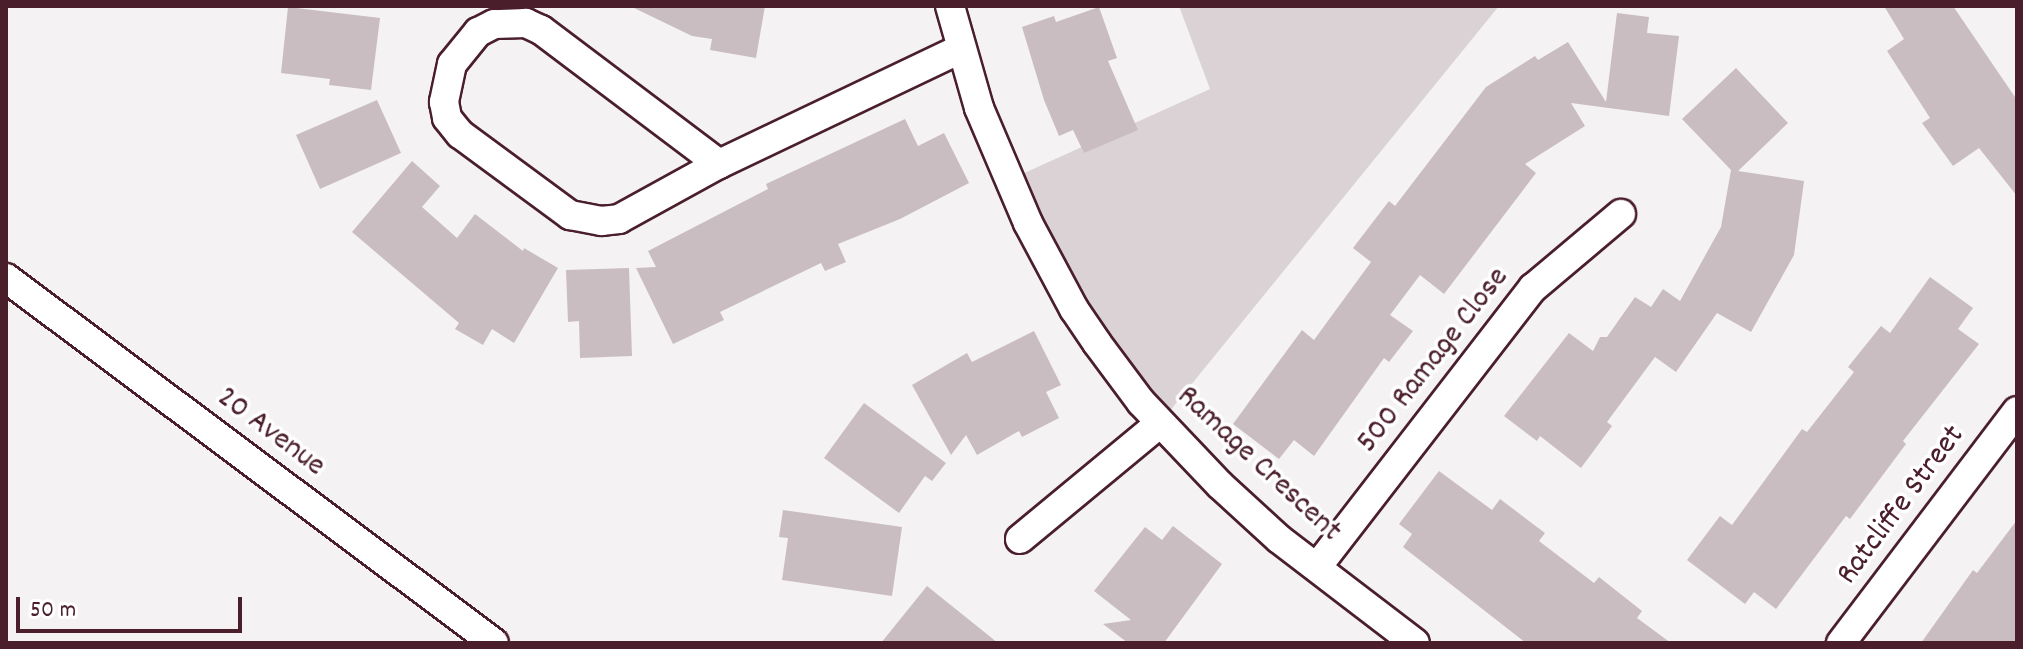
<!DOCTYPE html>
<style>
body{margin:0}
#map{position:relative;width:2023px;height:649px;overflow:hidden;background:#f4f2f2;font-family:Dekko,sans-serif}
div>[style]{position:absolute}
.green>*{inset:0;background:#dbd2d5}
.building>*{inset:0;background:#cabdc1}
.roads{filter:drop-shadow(2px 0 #4a1f2b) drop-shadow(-2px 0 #4a1f2b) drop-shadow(0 2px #4a1f2b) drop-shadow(0 -2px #4a1f2b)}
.street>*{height:28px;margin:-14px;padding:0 14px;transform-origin:14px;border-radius:14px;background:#fff}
span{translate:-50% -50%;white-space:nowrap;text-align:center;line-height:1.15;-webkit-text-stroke:7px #fff;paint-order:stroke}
.street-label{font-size:32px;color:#4a1f2b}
.frame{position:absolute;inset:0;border:8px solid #4a1f2b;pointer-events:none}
.scale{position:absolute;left:16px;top:597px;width:226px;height:36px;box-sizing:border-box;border:4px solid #4a1f2b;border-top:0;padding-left:10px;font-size:24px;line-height:28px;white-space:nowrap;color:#4a1f2b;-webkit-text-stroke:6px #fff;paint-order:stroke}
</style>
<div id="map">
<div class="green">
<i style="clip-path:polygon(1179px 6px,1499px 6px,1160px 423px,1009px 180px,1210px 89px)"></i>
</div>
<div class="building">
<i style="clip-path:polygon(630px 6px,765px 6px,756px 58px,710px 50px,712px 39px,692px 36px)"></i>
<i style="clip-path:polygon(1884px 6px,1953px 6px,2017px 100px,2017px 196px,1979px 148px,1953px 166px,1922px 123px,1930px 118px,1887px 51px,1904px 39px)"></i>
<i style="clip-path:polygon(288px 7px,380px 18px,371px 90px,329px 85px,330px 79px,281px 73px)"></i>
<i style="clip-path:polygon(1099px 7px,1117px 58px,1108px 61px,1138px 130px,1084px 153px,1073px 130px,1059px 136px,1044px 100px,1022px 27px,1054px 16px,1056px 22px)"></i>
<i style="clip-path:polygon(1617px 13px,1649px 17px,1647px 33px,1679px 36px,1669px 116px,1571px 103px,1585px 126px,1525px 164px,1536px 173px,1444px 294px,1420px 275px,1390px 315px,1413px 331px,1389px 362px,1384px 358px,1314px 456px,1294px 440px,1279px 459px,1233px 424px,1302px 330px,1314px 340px,1371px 262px,1353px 248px,1389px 201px,1395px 206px,1486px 87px,1535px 56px,1538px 60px,1568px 42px,1606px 102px)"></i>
<i style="clip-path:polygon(1736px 68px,1788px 123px,1738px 171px,1804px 181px,1794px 255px,1751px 332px,1717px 313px,1676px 372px,1655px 357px,1607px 422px,1612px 426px,1581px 468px,1540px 436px,1537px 441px,1504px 416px,1569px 333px,1593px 351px,1600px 337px,1607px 337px,1635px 297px,1651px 307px,1663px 289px,1680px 301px,1721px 227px,1731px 170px,1682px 119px)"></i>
<i style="clip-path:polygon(377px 100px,401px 153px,320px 189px,296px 135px)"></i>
<i style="clip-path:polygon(905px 119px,918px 146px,944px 133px,969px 183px,900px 219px,838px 244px,846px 262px,825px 271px,821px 263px,720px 312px,724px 320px,673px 344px,636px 268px,656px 267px,648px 251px,768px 189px,766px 184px)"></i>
<i style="clip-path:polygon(412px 161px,440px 186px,422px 207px,457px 238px,475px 214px,523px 251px,524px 248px,558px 268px,514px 343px,492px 329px,483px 345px,455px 329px,459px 323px,352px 232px)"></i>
<i style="clip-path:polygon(629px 268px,632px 356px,580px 358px,579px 321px,568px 322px,566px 270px)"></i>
<i style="clip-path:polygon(1930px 277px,1973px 308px,1958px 329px,1979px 344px,1903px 441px,1906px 444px,1850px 519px,1846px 516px,1776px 609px,1754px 592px,1745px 604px,1687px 560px,1720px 516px,1732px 525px,1802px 429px,1807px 432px,1854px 372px,1848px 367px,1881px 326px,1890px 333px)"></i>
<i style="clip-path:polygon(1034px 331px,1061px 385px,1046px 392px,1059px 418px,1022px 437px,1019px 431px,977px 455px,966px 435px,951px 455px,912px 385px,967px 353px,972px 362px)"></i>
<i style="clip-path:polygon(864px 403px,946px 463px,932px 481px,925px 476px,899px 513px,824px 458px)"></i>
<i style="clip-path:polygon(1439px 471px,1492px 510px,1500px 499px,1545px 533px,1539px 541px,1594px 583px,1599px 577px,1642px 611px,1637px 618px,1671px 643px,1526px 643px,1403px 547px,1412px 534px,1399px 524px)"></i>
<i style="clip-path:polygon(783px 510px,902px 527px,892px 596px,782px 580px,788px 538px,779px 537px)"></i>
<i style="clip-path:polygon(2017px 520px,2017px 643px,1921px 643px,1973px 570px,1977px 573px)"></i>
<i style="clip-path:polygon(1173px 526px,1222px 564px,1164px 643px,1128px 643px,1103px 624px,1131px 620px,1094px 591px,1145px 527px,1162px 540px)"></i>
<i style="clip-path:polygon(927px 586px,998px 643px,881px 643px)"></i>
</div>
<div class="roads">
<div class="street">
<i style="left:950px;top:6px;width:106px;rotate:74.1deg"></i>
<i style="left:979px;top:108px;width:125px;rotate:66.9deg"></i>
<i style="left:1028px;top:223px;width:98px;rotate:61.9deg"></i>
<i style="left:1074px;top:309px;width:41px;rotate:55.9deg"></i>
<i style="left:1097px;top:343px;width:74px;rotate:53.3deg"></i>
<i style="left:1141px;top:402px;width:115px;rotate:46.4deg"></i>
<i style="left:1220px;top:485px;width:80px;rotate:42.5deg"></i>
<i style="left:1279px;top:539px;width:171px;rotate:37.4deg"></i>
<i style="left:719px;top:164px;width:223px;rotate:-143deg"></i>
<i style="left:541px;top:30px;width:17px;rotate:-155deg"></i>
<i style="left:526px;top:23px;width:32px;rotate:178deg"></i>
<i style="left:494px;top:24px;width:18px;rotate:153deg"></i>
<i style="left:478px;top:32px;width:41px;rotate:129.1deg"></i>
<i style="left:452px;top:64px;width:39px;rotate:102deg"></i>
<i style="left:444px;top:102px;width:16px;rotate:79deg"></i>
<i style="left:447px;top:118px;width:21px;rotate:51deg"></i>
<i style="left:460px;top:134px;width:137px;rotate:36.4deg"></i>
<i style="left:570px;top:215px;width:32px;rotate:11deg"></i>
<i style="left:601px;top:221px;width:18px;rotate:-6deg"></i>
<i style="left:619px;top:219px;width:114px;rotate:-28.8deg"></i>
<i style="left:719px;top:164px;width:267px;rotate:-25.5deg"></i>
<i style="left:6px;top:278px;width:609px;rotate:36.79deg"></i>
<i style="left:1020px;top:539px;width:182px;rotate:-39.6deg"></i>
<i style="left:1317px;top:567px;width:353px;rotate:-52.3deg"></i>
<i style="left:1533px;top:288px;width:115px;rotate:-40.1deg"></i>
<i style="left:1841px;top:643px;width:291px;rotate:-52.8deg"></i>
</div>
</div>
<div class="street-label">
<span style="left:1434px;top:361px;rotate:-52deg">500 Ramage Close</span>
<span style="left:270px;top:433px;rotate:37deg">20 Avenue</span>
<span style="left:1258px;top:465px;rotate:43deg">Ramage Crescent</span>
<span style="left:1902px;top:506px;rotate:-53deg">Ratcliffe Street</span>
</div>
<div class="frame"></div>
<div class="scale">50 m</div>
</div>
